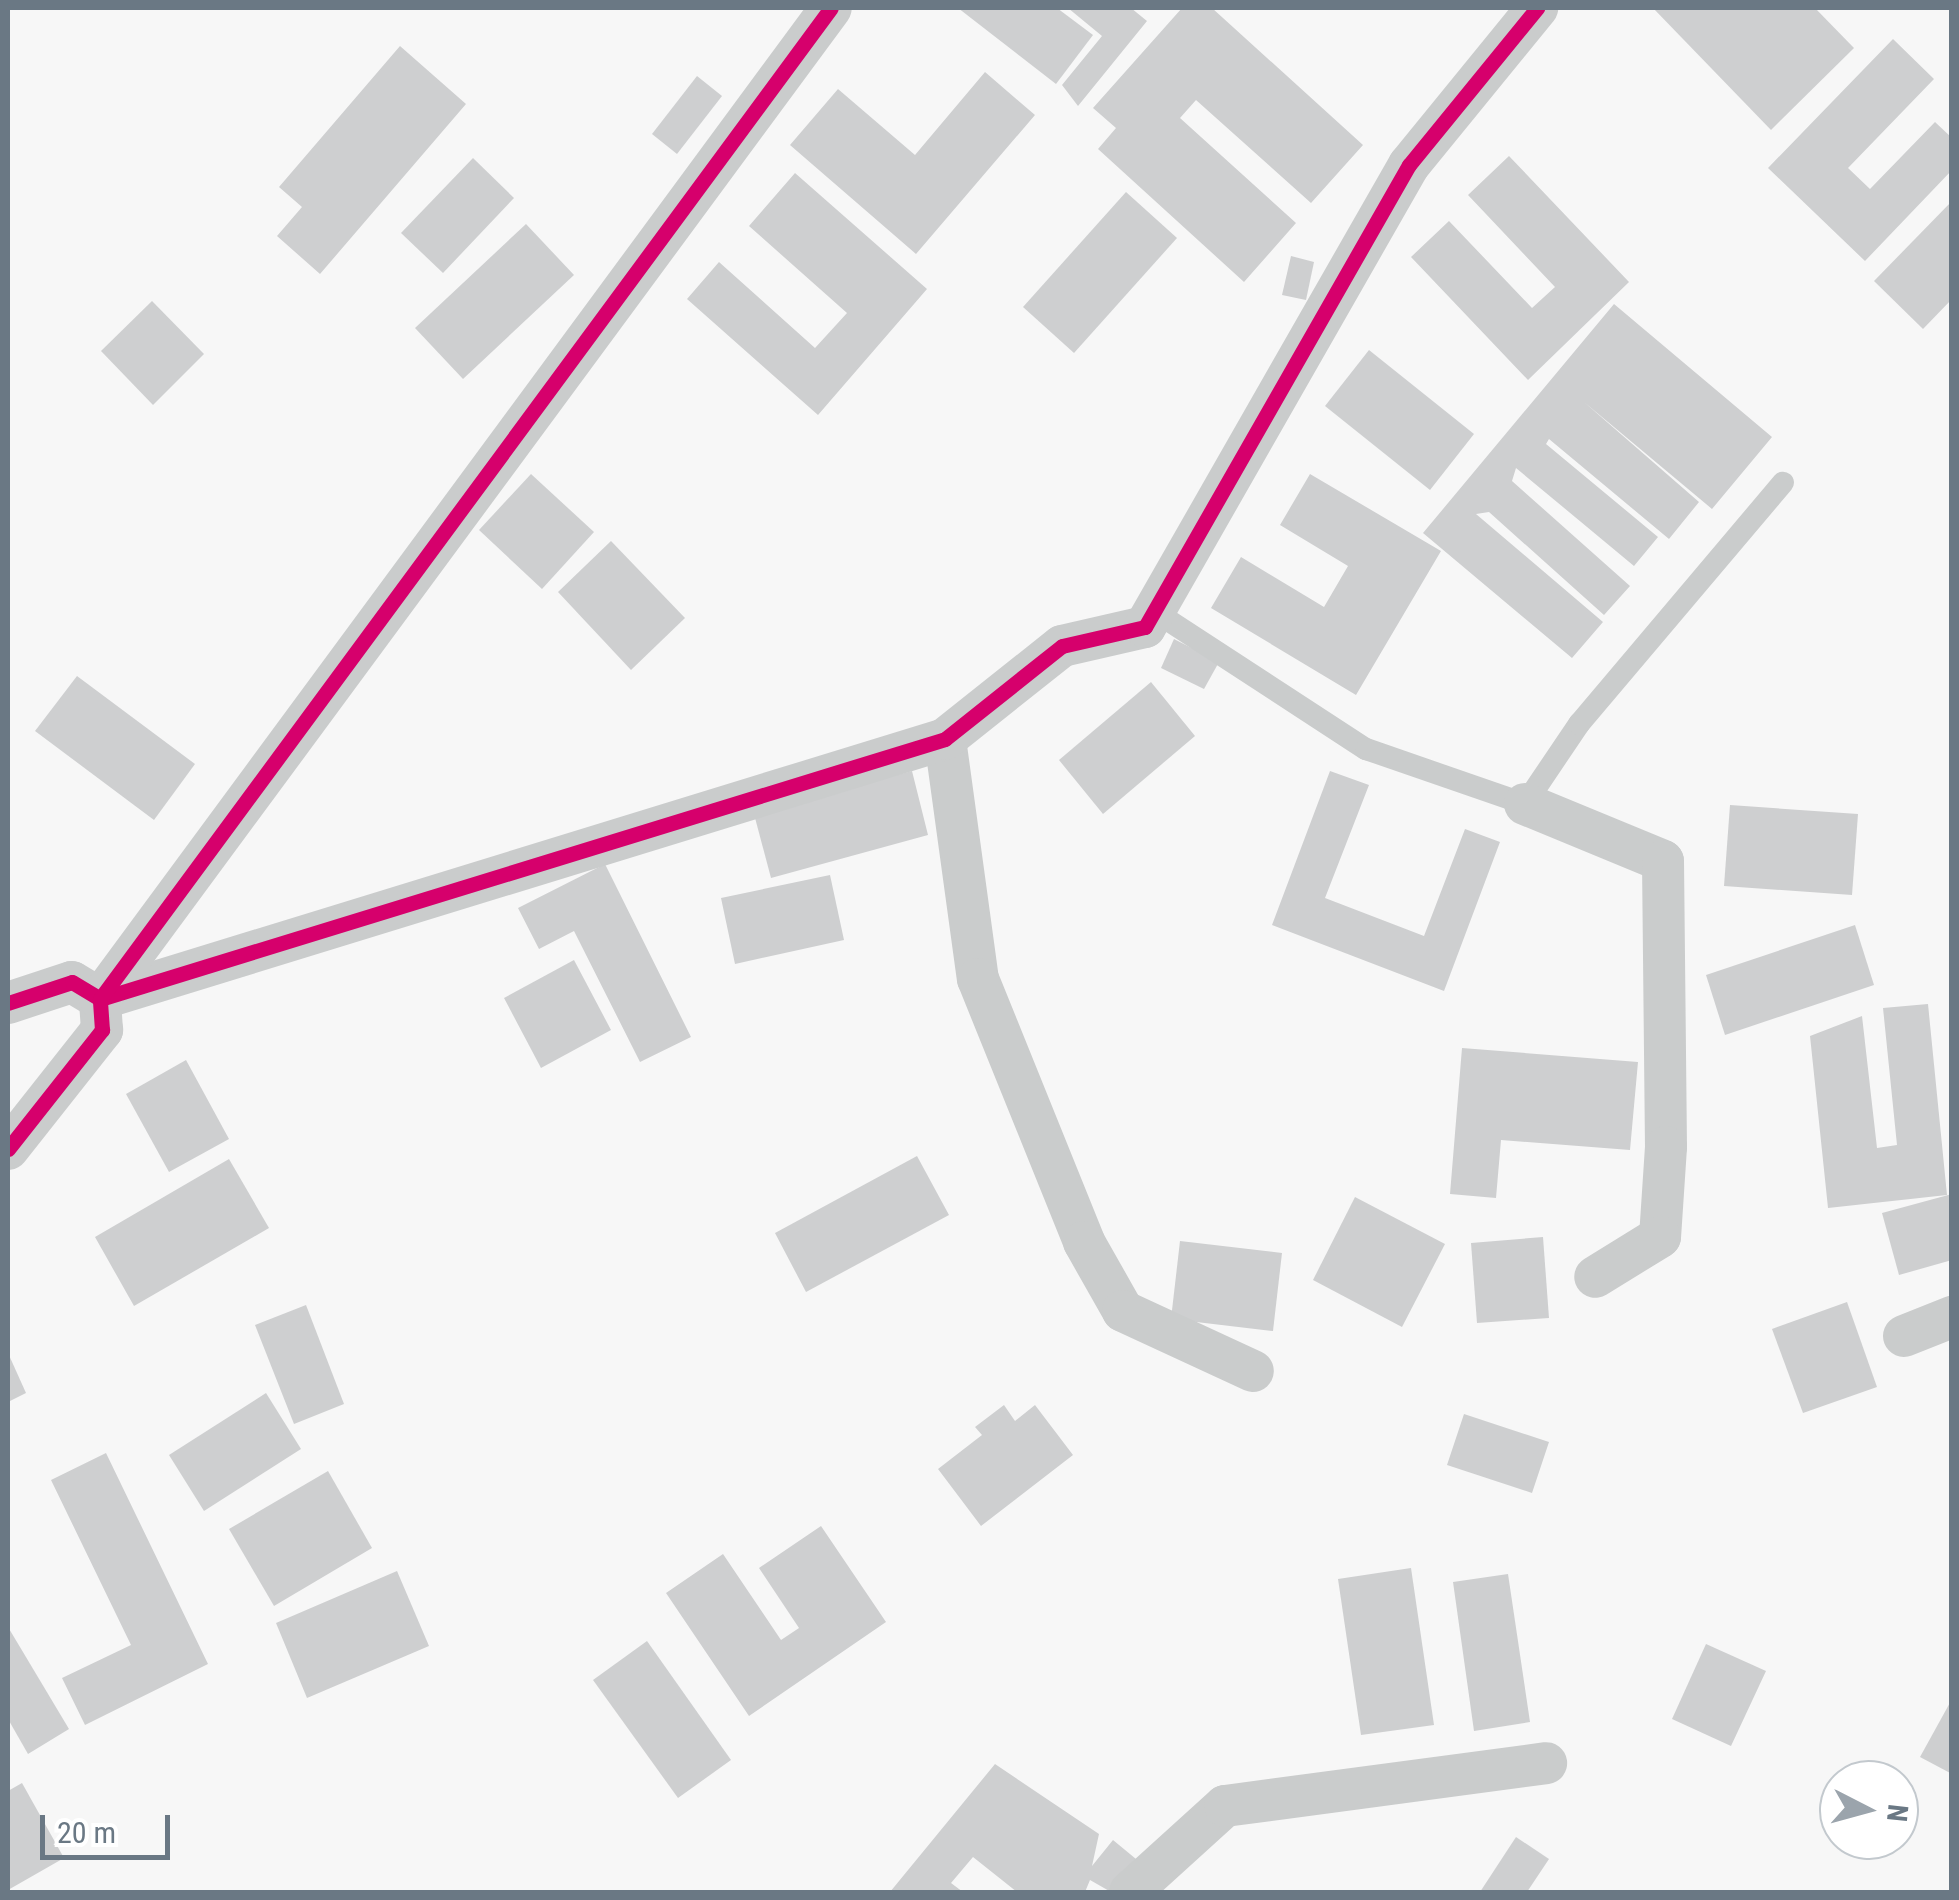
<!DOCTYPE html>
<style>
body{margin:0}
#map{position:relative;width:1959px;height:1900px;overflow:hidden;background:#f7f7f7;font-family:"Roboto Condensed",sans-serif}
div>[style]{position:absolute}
.building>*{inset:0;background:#cecfd0}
.lane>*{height:22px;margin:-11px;padding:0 11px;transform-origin:11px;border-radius:11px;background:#cacccc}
.street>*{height:42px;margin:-21px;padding:0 21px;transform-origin:21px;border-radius:21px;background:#cacccc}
.cycleway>*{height:15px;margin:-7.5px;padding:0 7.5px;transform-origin:7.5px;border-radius:7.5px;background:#d6006c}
span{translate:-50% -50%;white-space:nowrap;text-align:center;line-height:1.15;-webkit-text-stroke:10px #fff;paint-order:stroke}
.frame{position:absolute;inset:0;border:10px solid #6a7884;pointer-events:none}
.north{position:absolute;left:1819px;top:1760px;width:100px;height:100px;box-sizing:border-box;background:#fff;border:2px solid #c3c9ce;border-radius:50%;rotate:96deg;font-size:28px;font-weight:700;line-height:40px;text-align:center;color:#6a7884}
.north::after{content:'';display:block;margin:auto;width:35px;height:45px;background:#9ba4ac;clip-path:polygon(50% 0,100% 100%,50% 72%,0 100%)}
.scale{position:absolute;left:40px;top:1815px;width:130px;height:45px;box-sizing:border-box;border:5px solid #6a7884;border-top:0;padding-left:12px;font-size:30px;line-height:35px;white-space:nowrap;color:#6a7884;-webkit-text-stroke:8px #fff;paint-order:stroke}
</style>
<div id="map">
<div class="building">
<i style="clip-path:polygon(958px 8px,1057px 8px,1093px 35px,1056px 84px)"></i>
<i style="clip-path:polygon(1068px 8px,1131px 8px,1147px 21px,1078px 106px,1062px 85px,1102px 36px)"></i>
<i style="clip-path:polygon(1182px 8px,1212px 8px,1363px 145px,1311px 203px,1196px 100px,1180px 118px,1296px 223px,1244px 282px,1098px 149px,1116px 128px,1093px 108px)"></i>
<i style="clip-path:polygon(1653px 8px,1815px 8px,1854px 48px,1771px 130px)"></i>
<i style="clip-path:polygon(1893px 39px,1934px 79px,1848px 168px,1870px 189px,1935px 122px,1952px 138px,1952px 170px,1865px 261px,1768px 168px)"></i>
<i style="clip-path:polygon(400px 46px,466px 104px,320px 274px,277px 236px,302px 207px,279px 187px)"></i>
<i style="clip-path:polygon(985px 72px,1035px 115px,916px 254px,790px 145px,838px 89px,915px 155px)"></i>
<i style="clip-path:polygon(697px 76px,722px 96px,677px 154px,652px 134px)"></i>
<i style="clip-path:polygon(1509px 156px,1629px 282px,1528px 380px,1411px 257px,1449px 221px,1532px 308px,1555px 287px,1468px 195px)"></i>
<i style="clip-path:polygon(473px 158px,514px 198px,443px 273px,401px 233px)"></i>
<i style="clip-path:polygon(795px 173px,927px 289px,818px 415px,687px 299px,719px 262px,815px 348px,847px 313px,749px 226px)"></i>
<i style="clip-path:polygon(1126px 192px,1177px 238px,1074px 353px,1023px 307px)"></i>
<i style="clip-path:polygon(1952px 201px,1952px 299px,1923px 329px,1874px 281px)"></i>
<i style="clip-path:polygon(526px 224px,574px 275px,463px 379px,415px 328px)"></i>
<i style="clip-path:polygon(1291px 256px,1314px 262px,1306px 300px,1282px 295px)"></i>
<i style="clip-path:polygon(152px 301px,204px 354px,153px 405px,101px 351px)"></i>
<i style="clip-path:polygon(1614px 304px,1772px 437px,1712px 509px,1584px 402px,1699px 502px,1669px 539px,1549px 439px,1546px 444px,1658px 537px,1634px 566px,1516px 468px,1512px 481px,1630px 586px,1604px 615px,1489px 512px,1476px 514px,1603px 622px,1572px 658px,1423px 533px)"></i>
<i style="clip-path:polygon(1369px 350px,1474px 434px,1430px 490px,1325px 406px)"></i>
<i style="clip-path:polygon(531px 474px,594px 532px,542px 589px,479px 530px)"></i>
<i style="clip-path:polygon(1310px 474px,1441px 551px,1356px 695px,1211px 608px,1241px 557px,1324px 607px,1348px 566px,1280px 525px)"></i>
<i style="clip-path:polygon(611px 541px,685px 618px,631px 670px,558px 592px)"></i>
<i style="clip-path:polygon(1174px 639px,1219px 662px,1204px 689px,1161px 668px)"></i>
<i style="clip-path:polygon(77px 676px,195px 764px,154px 820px,35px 731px)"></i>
<i style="clip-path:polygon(1151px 682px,1195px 736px,1103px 814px,1059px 760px)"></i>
<i style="clip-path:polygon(912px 771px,928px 835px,771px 878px,754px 814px)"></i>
<i style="clip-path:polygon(1330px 771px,1369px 785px,1325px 898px,1424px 936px,1465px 829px,1500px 842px,1444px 991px,1272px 925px)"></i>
<i style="clip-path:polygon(1730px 805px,1858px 814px,1852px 895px,1724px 886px)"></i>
<i style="clip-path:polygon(605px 864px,691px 1037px,640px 1062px,574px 931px,539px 949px,518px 908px)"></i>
<i style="clip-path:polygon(830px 875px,844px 940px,735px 964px,721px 898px)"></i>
<i style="clip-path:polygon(1855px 925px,1874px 985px,1725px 1035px,1706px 975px)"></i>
<i style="clip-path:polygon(574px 960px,611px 1030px,541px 1068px,504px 998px)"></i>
<i style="clip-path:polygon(1928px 1004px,1947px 1195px,1828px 1208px,1810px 1036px,1862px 1016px,1877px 1148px,1897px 1145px,1883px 1008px)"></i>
<i style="clip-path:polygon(1462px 1048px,1638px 1062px,1630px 1150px,1501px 1140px,1496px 1198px,1450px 1194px)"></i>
<i style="clip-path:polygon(186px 1060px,229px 1139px,169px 1172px,126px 1094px)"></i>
<i style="clip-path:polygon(917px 1156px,949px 1215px,806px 1292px,775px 1233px)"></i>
<i style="clip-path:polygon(229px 1159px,269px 1228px,134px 1306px,95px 1237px)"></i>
<i style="clip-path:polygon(1952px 1194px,1952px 1260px,1899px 1275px,1882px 1213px)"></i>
<i style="clip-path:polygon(1355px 1197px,1445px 1244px,1402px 1327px,1313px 1280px)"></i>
<i style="clip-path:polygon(1543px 1237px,1549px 1318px,1477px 1323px,1471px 1243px)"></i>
<i style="clip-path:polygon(1180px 1241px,1282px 1253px,1273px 1331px,1171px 1319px)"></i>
<i style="clip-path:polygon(1847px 1302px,1877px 1387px,1803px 1413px,1772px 1329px)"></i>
<i style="clip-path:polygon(306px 1305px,344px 1404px,294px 1424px,255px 1325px)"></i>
<i style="clip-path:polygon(8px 1353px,26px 1393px,8px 1402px)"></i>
<i style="clip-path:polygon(266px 1393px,301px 1449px,204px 1511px,169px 1455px)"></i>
<i style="clip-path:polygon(1004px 1405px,1015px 1421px,1035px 1405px,1073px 1455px,981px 1526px,938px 1469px,982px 1435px,975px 1427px)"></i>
<i style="clip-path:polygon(1464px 1414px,1549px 1442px,1532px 1493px,1447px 1465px)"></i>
<i style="clip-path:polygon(106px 1453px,208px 1664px,85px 1725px,62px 1678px,131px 1645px,51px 1480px)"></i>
<i style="clip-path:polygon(328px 1471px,372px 1548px,274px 1606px,229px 1529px)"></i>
<i style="clip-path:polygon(821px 1526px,886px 1622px,749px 1716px,666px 1593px,723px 1554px,781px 1640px,799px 1628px,759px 1568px)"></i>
<i style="clip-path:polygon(1411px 1568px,1434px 1725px,1361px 1735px,1338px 1579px)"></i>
<i style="clip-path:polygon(397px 1571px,429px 1646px,307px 1698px,276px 1623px)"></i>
<i style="clip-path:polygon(1508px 1574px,1530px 1722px,1474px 1731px,1453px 1582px)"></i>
<i style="clip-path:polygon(8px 1627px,69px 1729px,28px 1754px,8px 1719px)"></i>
<i style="clip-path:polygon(647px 1641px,731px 1760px,678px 1798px,593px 1680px)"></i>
<i style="clip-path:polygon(1706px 1644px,1766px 1671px,1731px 1746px,1672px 1719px)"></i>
<i style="clip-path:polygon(1952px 1699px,1952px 1774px,1920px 1757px)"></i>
<i style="clip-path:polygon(995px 1764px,1099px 1834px,1092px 1866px,1113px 1840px,1136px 1859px,1111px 1892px,1090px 1880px,1085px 1892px,1017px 1892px,973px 1857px,951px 1883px,963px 1892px,890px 1892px)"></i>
<i style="clip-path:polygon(22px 1783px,64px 1858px,8px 1890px,8px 1791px)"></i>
<i style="clip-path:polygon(1516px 1837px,1549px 1859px,1527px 1892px,1480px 1892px)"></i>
</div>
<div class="lane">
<i style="left:1154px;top:611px;width:253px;rotate:33.1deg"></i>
<i style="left:1366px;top:749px;width:168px;rotate:19.1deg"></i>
<i style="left:1525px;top:804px;width:97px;rotate:-56deg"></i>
<i style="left:1579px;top:724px;width:316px;rotate:-49.8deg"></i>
</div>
<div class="street">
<i style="left:945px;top:739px;width:242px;rotate:82.2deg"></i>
<i style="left:978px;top:979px;width:284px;rotate:68deg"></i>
<i style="left:1084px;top:1242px;width:79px;rotate:60.5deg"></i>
<i style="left:1123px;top:1311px;width:143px;rotate:24.8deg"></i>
<i style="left:1525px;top:804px;width:149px;rotate:22.4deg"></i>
<i style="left:1663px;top:861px;width:286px;rotate:89.4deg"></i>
<i style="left:1666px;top:1147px;width:90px;rotate:93.8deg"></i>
<i style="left:1660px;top:1237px;width:76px;rotate:148.4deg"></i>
<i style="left:8px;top:1003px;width:67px;rotate:-18.2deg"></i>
<i style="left:72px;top:982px;width:33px;rotate:31deg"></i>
<i style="left:100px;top:999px;width:884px;rotate:-17.1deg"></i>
<i style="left:945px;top:739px;width:149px;rotate:-38.5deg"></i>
<i style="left:1062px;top:646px;width:85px;rotate:-12.9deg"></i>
<i style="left:1145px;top:627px;width:532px;rotate:-60.26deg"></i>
<i style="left:1409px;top:165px;width:203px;rotate:-50.8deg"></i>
<i style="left:8px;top:1149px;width:152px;rotate:-51.7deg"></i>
<i style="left:102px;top:1030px;width:31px;rotate:-94deg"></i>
<i style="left:100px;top:999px;width:1231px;rotate:-53.59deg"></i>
<i style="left:1904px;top:1336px;width:52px;rotate:-21.6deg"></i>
<i style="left:1130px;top:1892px;width:128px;rotate:-42.2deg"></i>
<i style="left:1225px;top:1806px;width:324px;rotate:-7.6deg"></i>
</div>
<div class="cycleway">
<i style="left:8px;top:1003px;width:67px;rotate:-18.2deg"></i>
<i style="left:72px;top:982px;width:33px;rotate:31deg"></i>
<i style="left:100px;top:999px;width:884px;rotate:-17.1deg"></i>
<i style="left:945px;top:739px;width:149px;rotate:-38.5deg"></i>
<i style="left:1062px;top:646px;width:85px;rotate:-12.9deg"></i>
<i style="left:1145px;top:627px;width:532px;rotate:-60.26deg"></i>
<i style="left:1409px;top:165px;width:203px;rotate:-50.8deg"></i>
<i style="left:8px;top:1149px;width:152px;rotate:-51.7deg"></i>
<i style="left:102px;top:1030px;width:31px;rotate:-94deg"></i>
<i style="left:100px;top:999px;width:1231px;rotate:-53.59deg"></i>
</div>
<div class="frame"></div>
<div class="north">N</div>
<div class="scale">20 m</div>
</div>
